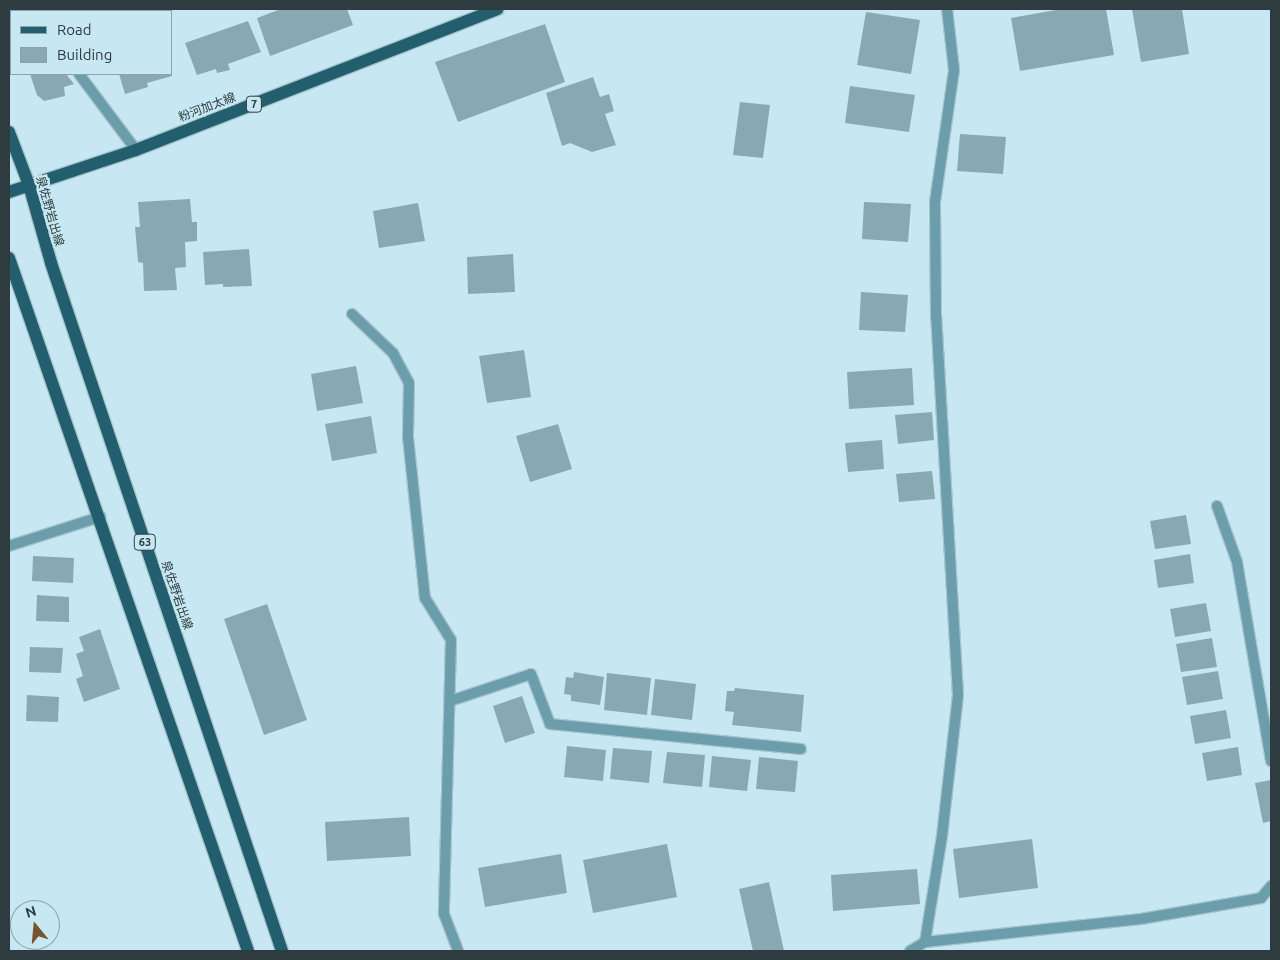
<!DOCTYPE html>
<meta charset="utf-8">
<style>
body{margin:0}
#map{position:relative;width:1280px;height:960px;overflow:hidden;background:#c7e8f2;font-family:Ubuntu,"Noto Sans JP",sans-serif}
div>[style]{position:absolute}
.building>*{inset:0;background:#89a9b2}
.roads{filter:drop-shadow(1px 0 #a8c5ce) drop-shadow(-1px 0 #a8c5ce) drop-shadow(0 1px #a8c5ce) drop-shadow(0 -1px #a8c5ce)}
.street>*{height:10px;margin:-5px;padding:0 5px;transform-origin:5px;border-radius:5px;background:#6b9dab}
.primary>*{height:12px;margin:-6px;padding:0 6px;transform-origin:6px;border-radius:6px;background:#225e6d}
span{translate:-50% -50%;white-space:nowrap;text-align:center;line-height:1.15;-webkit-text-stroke:4.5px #c7e8f2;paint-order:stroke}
.shield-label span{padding:1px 4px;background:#c7e8f2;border:1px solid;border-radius:4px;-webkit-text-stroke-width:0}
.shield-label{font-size:11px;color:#2e3b3f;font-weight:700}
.street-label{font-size:12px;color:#2e3b3f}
.frame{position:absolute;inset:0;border:10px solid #2e3b3f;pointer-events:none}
.legend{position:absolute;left:10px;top:10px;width:162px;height:65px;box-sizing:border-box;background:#c7e8f2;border:1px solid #8aa3aa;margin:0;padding:6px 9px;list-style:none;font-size:15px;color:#2e3b3f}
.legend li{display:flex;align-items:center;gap:10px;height:25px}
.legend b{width:25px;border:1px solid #8aa3aa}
.north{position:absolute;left:10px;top:900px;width:50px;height:50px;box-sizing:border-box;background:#c7e8f2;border:1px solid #8aa3aa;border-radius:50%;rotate:343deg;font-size:14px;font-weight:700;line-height:20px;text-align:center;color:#2e3b3f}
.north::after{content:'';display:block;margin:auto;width:18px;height:22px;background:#77542d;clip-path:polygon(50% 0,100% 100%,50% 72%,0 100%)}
</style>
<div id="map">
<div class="building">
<i style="clip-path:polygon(9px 9px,44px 9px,45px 11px,11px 11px,11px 22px)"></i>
<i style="clip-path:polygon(281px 9px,347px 9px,353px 25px,270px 56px,257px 18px)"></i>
<i style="clip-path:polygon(1062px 9px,1106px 9px,1114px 55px,1020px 71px,1011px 18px)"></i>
<i style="clip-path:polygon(1132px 9px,1182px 9px,1189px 54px,1141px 62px)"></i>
<i style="clip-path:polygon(866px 12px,920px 20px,911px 74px,857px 65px)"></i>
<i style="clip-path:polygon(248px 21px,261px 52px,228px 64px,230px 70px,217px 73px,216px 69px,197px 75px,185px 43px)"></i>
<i style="clip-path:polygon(545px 24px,565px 82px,458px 122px,435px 62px)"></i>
<i style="clip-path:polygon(30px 74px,66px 74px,74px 84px,64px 87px,65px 96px,44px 101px,37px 95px)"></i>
<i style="clip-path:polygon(119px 74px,171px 74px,172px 76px,147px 83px,148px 87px,125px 94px)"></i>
<i style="clip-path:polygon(593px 77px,600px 97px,609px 94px,614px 111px,605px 114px,616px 145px,592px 152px,570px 143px,562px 146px,546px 93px)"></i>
<i style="clip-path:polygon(850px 86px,915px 95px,909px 132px,845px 123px)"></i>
<i style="clip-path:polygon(740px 102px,770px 105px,763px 158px,733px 155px)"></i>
<i style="clip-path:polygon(960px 134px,1006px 137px,1003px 174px,957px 171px)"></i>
<i style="clip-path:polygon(190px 199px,192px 222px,197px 222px,197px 241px,185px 242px,186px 267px,175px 268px,177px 290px,144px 291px,143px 263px,138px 262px,135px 227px,140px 227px,138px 202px)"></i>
<i style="clip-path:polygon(864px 202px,911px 204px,908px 242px,862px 239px)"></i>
<i style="clip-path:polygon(418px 203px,425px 241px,379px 248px,373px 211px)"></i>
<i style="clip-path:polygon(249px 249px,252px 286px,223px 287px,223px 284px,205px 285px,203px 252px)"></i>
<i style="clip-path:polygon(513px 254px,515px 292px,468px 294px,467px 257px)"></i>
<i style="clip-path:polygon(861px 292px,908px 295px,905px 332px,859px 330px)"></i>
<i style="clip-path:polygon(524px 350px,531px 397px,487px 403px,479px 356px)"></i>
<i style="clip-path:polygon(356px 366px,363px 403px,317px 411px,311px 374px)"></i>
<i style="clip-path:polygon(912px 368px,914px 405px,849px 409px,847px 372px)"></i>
<i style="clip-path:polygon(932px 412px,934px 440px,898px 444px,895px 415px)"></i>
<i style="clip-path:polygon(371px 416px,377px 453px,332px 461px,325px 424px)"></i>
<i style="clip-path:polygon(558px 424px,572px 469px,530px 482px,516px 436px)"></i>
<i style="clip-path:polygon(882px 440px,884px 469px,848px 472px,845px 443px)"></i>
<i style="clip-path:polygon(932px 471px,935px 499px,899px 502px,896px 474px)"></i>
<i style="clip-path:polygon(1186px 515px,1191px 544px,1155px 549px,1150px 521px)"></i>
<i style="clip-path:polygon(1190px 554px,1194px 583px,1158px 588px,1154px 560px)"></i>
<i style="clip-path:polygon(33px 556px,74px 558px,73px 583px,32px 581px)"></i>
<i style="clip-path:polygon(37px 595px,69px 597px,69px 622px,36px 621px)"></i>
<i style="clip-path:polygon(1206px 603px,1211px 631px,1175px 637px,1170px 609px)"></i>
<i style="clip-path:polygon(267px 604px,307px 720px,264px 735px,224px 619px)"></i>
<i style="clip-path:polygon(100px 629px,120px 689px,84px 702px,76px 679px,83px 676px,76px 654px,84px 651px,79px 637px)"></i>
<i style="clip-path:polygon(1212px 638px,1217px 667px,1181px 672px,1176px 644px)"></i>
<i style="clip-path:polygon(30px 647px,63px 648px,61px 673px,29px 672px)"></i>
<i style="clip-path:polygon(1218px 671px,1223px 699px,1187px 705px,1182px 677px)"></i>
<i style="clip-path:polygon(574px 672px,604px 677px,600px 705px,571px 701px,571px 695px,564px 694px,566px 677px,573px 678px)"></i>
<i style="clip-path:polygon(607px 673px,651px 678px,647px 715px,604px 710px)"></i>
<i style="clip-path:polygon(655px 679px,696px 684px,692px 720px,651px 715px)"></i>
<i style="clip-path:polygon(735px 688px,804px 695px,801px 732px,732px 725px,734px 712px,725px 711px,727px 691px,734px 691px)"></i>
<i style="clip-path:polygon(27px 695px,59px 697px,58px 722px,26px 721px)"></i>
<i style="clip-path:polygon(522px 696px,535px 733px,505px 743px,493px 706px)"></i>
<i style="clip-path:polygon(1226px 710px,1231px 738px,1195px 744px,1190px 716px)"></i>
<i style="clip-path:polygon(567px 746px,606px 750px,603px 781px,564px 777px)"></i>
<i style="clip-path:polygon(1238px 747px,1242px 775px,1207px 781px,1202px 753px)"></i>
<i style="clip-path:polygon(613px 748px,652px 751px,649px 783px,610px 779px)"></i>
<i style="clip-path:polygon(667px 752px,705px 755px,702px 787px,663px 783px)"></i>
<i style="clip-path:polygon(712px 756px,751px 760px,747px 791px,709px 787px)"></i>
<i style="clip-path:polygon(759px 757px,798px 761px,795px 792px,756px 789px)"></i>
<i style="clip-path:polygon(1271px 780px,1271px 821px,1263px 823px,1255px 783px)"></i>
<i style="clip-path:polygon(409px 817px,411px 856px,327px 861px,325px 822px)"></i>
<i style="clip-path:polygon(1032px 839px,1038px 888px,959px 898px,953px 849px)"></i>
<i style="clip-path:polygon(667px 844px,677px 897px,593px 913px,583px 860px)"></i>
<i style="clip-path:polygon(561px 854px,567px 893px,485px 907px,478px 868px)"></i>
<i style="clip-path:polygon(917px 869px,920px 904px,833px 911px,831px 875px)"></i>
<i style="clip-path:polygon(769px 882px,784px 951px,753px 951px,739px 889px)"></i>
</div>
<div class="roads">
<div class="street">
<i style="left:57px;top:9px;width:2px;rotate:63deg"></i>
<i style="left:79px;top:74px;width:95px;rotate:53.1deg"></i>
<i style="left:352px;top:314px;width:57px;rotate:43.6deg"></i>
<i style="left:393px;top:353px;width:34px;rotate:62deg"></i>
<i style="left:409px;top:383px;width:54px;rotate:91.1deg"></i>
<i style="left:408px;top:437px;width:162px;rotate:84deg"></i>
<i style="left:425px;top:598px;width:49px;rotate:58.2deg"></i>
<i style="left:451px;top:640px;width:274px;rotate:91.5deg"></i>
<i style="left:444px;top:914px;width:40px;rotate:69deg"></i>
<i style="left:1217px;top:506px;width:59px;rotate:70.3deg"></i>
<i style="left:1237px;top:562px;width:202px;rotate:80.3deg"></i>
<i style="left:9px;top:546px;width:96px;rotate:-17.7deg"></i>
<i style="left:450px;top:701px;width:85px;rotate:-18.4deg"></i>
<i style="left:531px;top:674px;width:53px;rotate:69.2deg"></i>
<i style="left:550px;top:724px;width:252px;rotate:5.7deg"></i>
<i style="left:925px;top:942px;width:107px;rotate:-80.9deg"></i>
<i style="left:942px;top:836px;width:142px;rotate:-83.5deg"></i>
<i style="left:958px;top:695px;width:378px;rotate:-93.3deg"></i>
<i style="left:936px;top:318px;width:116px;rotate:-90.5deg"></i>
<i style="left:935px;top:202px;width:133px;rotate:-81.8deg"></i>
<i style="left:954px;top:70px;width:61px;rotate:-96.5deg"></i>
<i style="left:910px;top:951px;width:17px;rotate:-31deg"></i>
<i style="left:925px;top:942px;width:217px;rotate:-6.1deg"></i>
<i style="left:1141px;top:919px;width:122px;rotate:-9.9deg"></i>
<i style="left:1261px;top:898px;width:16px;rotate:-50deg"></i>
</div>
<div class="primary">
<i style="left:9px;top:132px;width:57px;rotate:69.3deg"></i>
<i style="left:29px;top:185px;width:81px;rotate:74.2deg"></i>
<i style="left:51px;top:263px;width:726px;rotate:71.44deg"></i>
<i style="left:9px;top:192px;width:134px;rotate:-18.3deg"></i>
<i style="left:136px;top:150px;width:388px;rotate:-21.3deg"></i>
<i style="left:9px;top:258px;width:733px;rotate:70.97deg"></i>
</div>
</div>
<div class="shield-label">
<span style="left:254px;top:104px">7</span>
<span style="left:145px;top:542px">63</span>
</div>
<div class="street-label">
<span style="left:207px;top:107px;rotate:-21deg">粉河加太線</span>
<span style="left:50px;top:211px;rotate:74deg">泉佐野岩出線</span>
<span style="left:177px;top:595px;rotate:71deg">泉佐野岩出線</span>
</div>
<div class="frame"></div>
<ul class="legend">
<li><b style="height:6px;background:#225e6d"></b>Road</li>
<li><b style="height:14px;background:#89a9b2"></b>Building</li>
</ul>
<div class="north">N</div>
</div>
